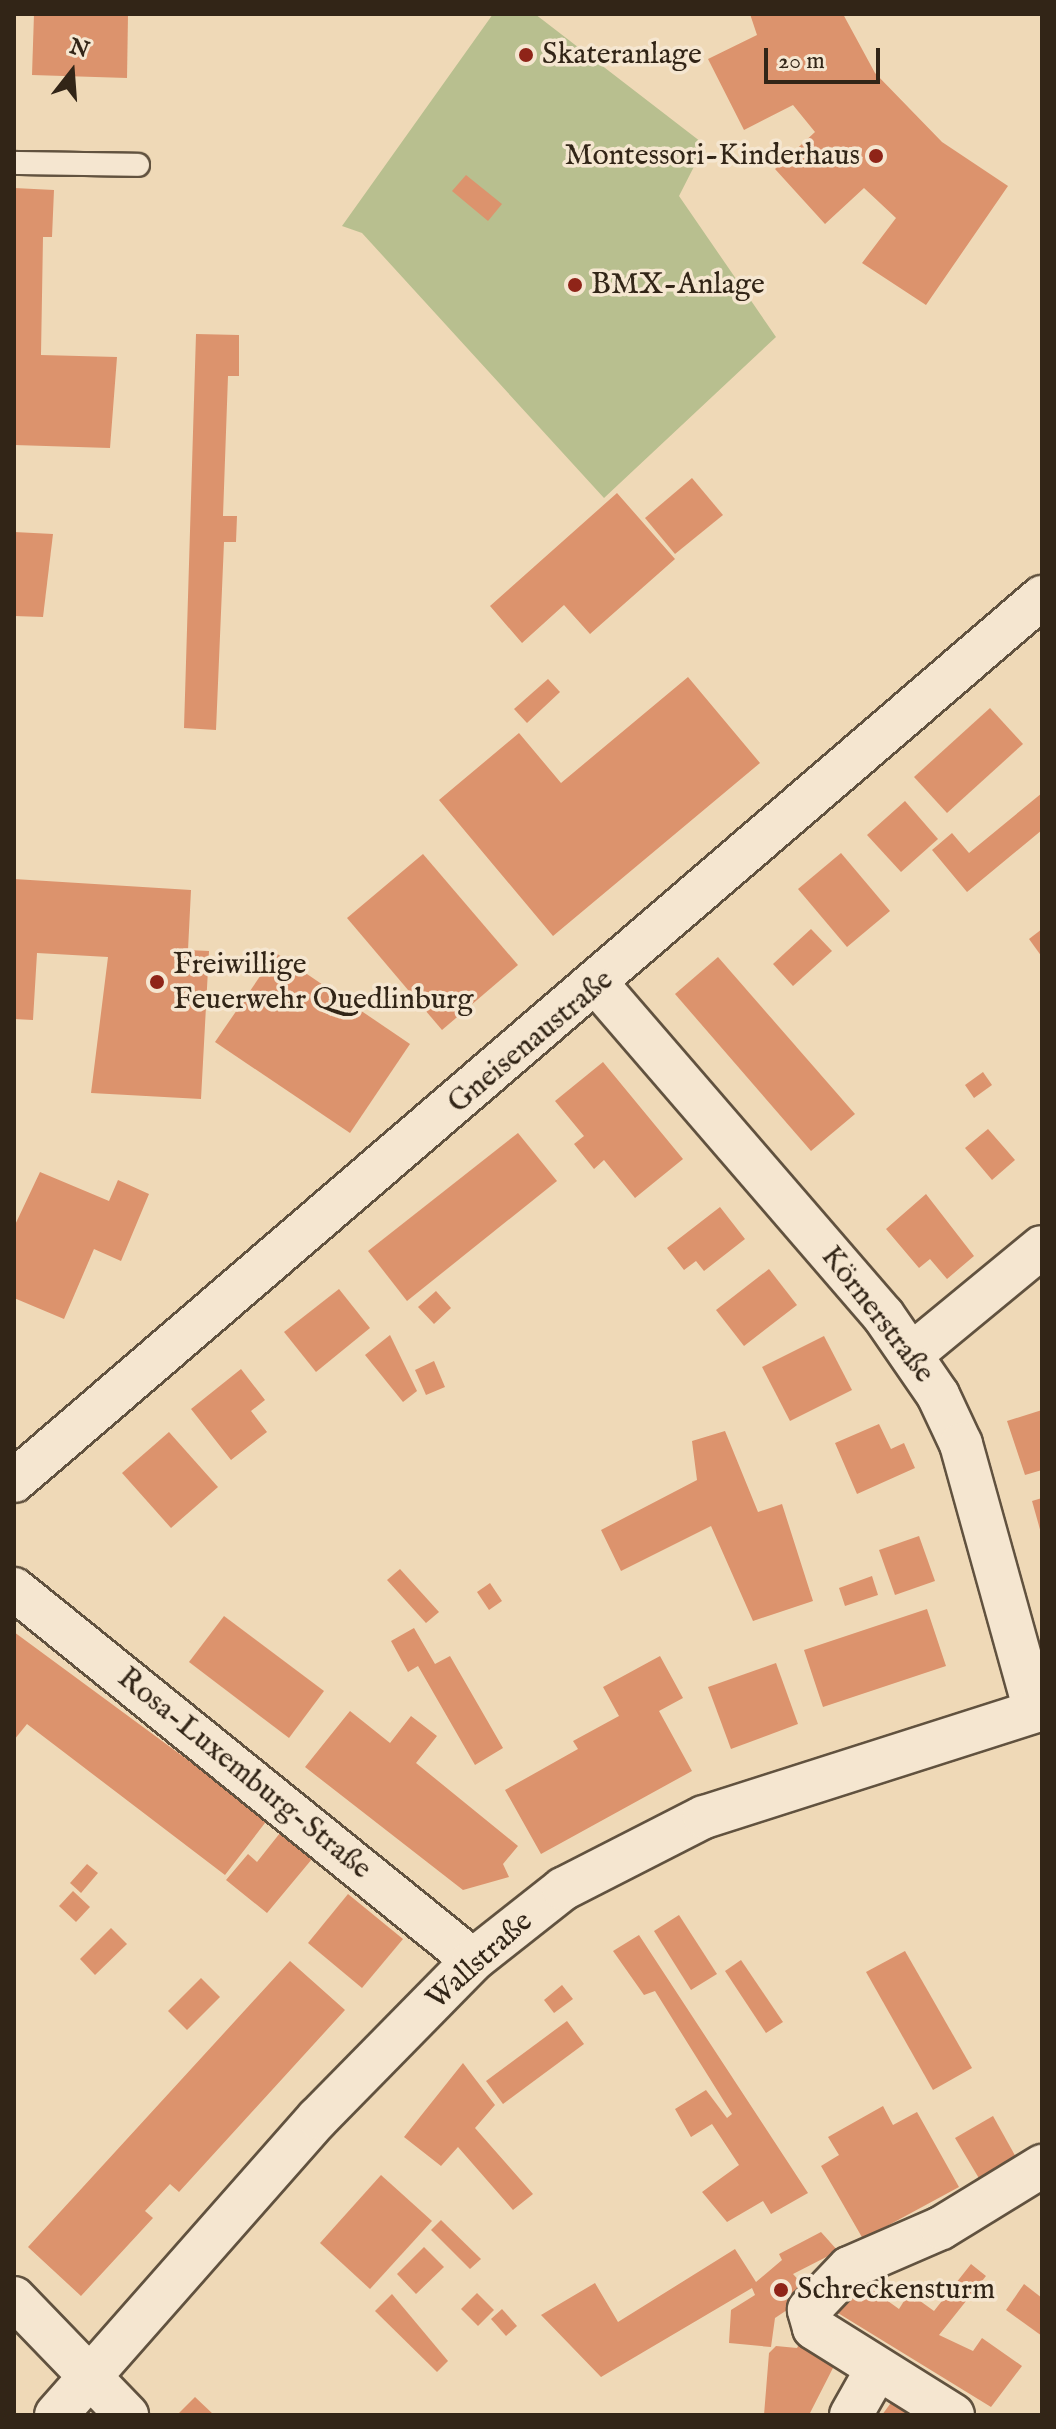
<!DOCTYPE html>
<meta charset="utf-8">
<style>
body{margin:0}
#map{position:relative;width:1056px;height:2429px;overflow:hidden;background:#efd9b7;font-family:"IM FELL English",serif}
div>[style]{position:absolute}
.green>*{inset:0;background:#b8bf8f}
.building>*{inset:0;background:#dc936d}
.roads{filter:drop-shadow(2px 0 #61523f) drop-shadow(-2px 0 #61523f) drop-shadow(0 2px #61523f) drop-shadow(0 -2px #61523f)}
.service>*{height:22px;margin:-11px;padding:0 11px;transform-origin:11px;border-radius:11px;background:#f5e6d0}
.minor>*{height:42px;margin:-21px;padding:0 21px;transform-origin:21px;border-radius:21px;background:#f5e6d0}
.dots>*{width:22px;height:22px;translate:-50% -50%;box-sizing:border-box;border:4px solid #f5e6d0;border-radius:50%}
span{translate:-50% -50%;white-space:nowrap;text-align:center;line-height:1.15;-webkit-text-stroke:7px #f5e6d0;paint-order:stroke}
.poi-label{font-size:30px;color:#322517}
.left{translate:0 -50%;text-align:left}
.right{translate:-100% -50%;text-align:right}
.street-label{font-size:30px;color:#322517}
.frame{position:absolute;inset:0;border:16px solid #322517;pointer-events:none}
.north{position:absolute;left:32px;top:32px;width:80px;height:80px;-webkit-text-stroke:6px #f5e6d0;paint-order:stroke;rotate:17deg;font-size:22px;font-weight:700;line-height:32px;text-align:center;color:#322517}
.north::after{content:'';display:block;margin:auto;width:28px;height:36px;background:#322517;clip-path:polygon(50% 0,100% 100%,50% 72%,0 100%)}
.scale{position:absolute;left:764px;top:48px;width:116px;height:36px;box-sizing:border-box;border:4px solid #322517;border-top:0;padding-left:10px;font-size:24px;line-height:28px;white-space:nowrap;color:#322517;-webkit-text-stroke:6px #f5e6d0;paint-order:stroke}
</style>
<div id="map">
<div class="green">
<i style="clip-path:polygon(493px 14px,535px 14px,705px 145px,679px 196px,776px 337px,604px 498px,362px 233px,342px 226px)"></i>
</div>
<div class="building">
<i style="clip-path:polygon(34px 14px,128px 14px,127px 78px,32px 75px)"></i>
<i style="clip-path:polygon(750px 14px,843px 14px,875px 73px,942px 142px,1008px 186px,926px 305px,862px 263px,896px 218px,864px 188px,825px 224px,775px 169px,815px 132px,793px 105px,744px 130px,708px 59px,757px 35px)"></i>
<i style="clip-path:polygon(466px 175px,502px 204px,488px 221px,452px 191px)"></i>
<i style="clip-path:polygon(14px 188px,54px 190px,52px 237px,43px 237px,41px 355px,117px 357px,110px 448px,14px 445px)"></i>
<i style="clip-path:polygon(196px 334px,239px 335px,239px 376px,228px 376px,223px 516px,237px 516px,236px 542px,224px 542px,216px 730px,184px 728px)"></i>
<i style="clip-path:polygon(692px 478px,723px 515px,675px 554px,645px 518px)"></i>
<i style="clip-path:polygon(617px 493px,675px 559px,590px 634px,564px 605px,522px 643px,490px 606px)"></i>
<i style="clip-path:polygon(14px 532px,53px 534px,43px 617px,14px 616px)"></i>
<i style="clip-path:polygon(688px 677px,760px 763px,553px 936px,439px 800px,519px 733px,561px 783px)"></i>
<i style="clip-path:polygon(548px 679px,560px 692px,527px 723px,514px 709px)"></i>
<i style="clip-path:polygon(990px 708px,1023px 744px,947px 813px,914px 777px)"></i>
<i style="clip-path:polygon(1042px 793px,1042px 830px,967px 892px,932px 850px,952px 833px,969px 853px)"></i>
<i style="clip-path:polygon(905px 801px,938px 839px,901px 872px,867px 835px)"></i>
<i style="clip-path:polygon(841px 853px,890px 911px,847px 947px,798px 889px)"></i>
<i style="clip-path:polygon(423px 854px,518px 965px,442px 1030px,347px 918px)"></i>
<i style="clip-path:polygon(14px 879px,191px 890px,188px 950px,209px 951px,201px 1099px,91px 1093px,108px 957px,37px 953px,33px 1020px,14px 1019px)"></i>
<i style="clip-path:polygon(811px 929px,832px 951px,793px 986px,773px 964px)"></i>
<i style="clip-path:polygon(1042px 929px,1042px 957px,1029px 939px)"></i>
<i style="clip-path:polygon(276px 953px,410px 1044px,350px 1133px,215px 1042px)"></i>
<i style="clip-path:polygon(718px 957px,855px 1114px,811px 1151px,675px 994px)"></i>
<i style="clip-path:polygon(603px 1062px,683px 1159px,635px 1198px,604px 1160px,594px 1169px,574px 1144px,584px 1136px,555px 1101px)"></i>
<i style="clip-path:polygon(983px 1072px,992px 1085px,974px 1098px,965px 1085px)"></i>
<i style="clip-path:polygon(988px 1129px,1015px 1160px,992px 1180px,965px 1148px)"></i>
<i style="clip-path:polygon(518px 1133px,557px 1181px,407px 1301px,368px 1251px)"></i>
<i style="clip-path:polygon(40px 1172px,109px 1201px,118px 1180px,149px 1194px,121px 1261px,94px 1249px,64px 1319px,14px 1298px,14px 1227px)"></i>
<i style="clip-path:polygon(926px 1194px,974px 1256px,947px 1279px,930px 1259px,919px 1268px,886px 1229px)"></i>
<i style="clip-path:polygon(720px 1207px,745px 1239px,704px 1271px,696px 1261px,684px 1270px,667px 1248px)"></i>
<i style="clip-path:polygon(769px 1269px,797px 1305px,744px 1346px,716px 1310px)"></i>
<i style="clip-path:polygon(339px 1289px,370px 1328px,316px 1372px,284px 1332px)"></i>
<i style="clip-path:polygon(436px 1291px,451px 1308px,434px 1324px,418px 1307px)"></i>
<i style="clip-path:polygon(390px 1335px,417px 1391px,403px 1402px,365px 1355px)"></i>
<i style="clip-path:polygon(824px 1336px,852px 1390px,790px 1421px,762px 1367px)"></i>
<i style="clip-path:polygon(434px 1361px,445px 1387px,426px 1395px,415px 1370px)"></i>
<i style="clip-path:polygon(241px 1369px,265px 1400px,251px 1411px,267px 1432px,231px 1460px,191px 1409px)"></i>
<i style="clip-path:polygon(1042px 1410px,1042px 1470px,1025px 1475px,1007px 1421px)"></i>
<i style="clip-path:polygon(879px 1424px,891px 1449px,904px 1443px,915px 1468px,857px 1494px,835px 1443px)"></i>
<i style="clip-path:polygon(725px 1431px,758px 1512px,782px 1504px,813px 1601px,753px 1621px,711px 1526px,621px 1571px,601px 1530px,697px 1480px,692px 1441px)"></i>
<i style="clip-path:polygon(169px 1432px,218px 1487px,171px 1528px,122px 1473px)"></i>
<i style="clip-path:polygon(1042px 1498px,1042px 1533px,1041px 1533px,1032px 1501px)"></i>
<i style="clip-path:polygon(919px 1536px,935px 1581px,895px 1595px,879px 1550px)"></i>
<i style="clip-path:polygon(400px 1569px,439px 1612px,426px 1623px,387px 1580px)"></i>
<i style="clip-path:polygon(872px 1576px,878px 1595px,845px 1606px,839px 1588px)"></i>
<i style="clip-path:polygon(490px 1583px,502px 1601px,489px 1610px,477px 1592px)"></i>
<i style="clip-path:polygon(927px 1609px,946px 1666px,823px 1707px,804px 1650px)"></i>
<i style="clip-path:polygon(224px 1616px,324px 1691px,289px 1738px,189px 1662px)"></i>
<i style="clip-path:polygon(414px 1628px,435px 1664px,450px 1656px,503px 1748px,475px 1765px,418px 1666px,408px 1672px,391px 1641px)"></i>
<i style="clip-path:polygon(14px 1632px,268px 1819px,225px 1875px,27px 1724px,14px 1740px)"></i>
<i style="clip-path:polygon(660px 1656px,683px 1698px,659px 1711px,692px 1771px,541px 1854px,505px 1790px,578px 1749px,573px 1741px,619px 1716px,603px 1687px)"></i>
<i style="clip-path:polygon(776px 1663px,798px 1724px,731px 1749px,708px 1687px)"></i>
<i style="clip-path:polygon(350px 1711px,390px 1743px,411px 1716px,437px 1736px,416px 1763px,518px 1846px,503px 1864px,509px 1877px,463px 1890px,305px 1767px)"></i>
<i style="clip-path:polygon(280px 1833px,312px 1859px,267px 1913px,226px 1880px,248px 1854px,257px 1862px)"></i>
<i style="clip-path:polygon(87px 1864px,98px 1873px,81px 1893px,70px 1883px)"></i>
<i style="clip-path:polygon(73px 1891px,90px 1907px,76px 1922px,59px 1906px)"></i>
<i style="clip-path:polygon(348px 1894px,403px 1939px,362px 1988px,308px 1943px)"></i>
<i style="clip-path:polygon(679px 1915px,717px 1974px,691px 1990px,654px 1931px)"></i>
<i style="clip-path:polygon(111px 1928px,127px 1944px,95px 1975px,80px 1959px)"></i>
<i style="clip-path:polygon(639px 1935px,808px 2193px,771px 2214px,763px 2201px,727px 2222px,702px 2192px,739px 2165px,712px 2124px,691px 2137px,675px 2109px,706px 2090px,727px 2118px,732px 2114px,655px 1991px,644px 1995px,613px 1951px)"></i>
<i style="clip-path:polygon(905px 1951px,972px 2068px,933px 2090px,866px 1972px)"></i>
<i style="clip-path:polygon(741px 1960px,783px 2022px,766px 2033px,725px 1971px)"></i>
<i style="clip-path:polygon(290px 1961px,345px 2010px,179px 2192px,170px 2184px,145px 2211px,153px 2218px,81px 2296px,28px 2247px)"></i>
<i style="clip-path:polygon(201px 1978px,220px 1997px,187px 2030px,168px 2011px)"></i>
<i style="clip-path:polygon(562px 1985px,573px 1999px,554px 2013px,544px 2000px)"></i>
<i style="clip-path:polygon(567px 2021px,584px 2044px,503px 2104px,486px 2081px)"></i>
<i style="clip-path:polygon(463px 2063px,495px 2105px,475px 2128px,533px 2194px,513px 2210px,458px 2147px,441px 2166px,404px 2137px)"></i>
<i style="clip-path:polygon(883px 2106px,893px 2125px,917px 2112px,959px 2187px,863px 2239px,821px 2166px,839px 2155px,828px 2137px)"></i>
<i style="clip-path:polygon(993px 2116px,1017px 2159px,980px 2180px,955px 2138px)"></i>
<i style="clip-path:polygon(381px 2175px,432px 2221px,370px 2289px,320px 2243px)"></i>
<i style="clip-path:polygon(441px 2220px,481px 2259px,470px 2269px,431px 2230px)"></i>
<i style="clip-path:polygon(821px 2232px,838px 2251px,793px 2274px,811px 2294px,775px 2318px,771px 2347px,729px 2343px,731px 2310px,755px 2295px,752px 2288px,601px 2377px,541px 2315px,595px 2283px,618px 2322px,735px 2249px,756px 2282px,782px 2260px,779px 2254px)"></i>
<i style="clip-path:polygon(424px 2247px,444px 2267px,416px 2294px,397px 2274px)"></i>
<i style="clip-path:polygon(971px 2264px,986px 2276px,939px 2335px,973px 2351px,982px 2338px,1022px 2366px,991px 2407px,833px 2310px,860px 2281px,899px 2309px,909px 2293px,934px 2311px)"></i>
<i style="clip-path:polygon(1024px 2284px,1042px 2298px,1042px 2336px,1006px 2310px)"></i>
<i style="clip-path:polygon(477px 2293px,494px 2310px,478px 2326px,461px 2309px)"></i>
<i style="clip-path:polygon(392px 2294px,448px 2361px,437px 2372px,375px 2311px)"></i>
<i style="clip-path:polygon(502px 2309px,517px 2326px,506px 2336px,491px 2319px)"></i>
<i style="clip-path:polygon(802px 2339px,835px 2364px,809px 2415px,764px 2415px,769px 2353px,776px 2346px,797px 2348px)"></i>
<i style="clip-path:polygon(195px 2397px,214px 2415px,177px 2415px)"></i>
<i style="clip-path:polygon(893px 2400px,921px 2415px,882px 2415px)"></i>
</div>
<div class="roads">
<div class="service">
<i style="left:14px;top:163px;width:124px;rotate:0.9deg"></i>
</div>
<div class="minor">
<i style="left:598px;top:985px;width:436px;rotate:49.2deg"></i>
<i style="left:883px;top:1315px;width:97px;rotate:55.5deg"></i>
<i style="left:938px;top:1395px;width:54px;rotate:64.9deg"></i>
<i style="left:961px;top:1444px;width:277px;rotate:74.5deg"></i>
<i style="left:912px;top:1354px;width:168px;rotate:-39.5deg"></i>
<i style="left:14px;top:1481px;width:1356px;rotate:-40.69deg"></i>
<i style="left:14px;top:1589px;width:590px;rotate:38.95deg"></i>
<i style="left:14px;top:2298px;width:163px;rotate:46deg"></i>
<i style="left:56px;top:2415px;width:396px;rotate:-48.6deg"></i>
<i style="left:318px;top:2118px;width:221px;rotate:-45.5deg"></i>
<i style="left:473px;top:1960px;width:115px;rotate:-38.3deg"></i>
<i style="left:563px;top:1889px;width:158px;rotate:-27.1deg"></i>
<i style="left:704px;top:1817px;width:355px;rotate:-17.7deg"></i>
<i style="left:851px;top:2415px;width:53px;rotate:-60.5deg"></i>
<i style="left:953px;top:2415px;width:164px;rotate:-148deg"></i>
<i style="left:814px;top:2328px;width:19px;rotate:-106deg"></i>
<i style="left:809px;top:2310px;width:58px;rotate:-46.4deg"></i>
<i style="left:849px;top:2268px;width:100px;rotate:-23.5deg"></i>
<i style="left:941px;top:2228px;width:119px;rotate:-31.5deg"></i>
</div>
</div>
<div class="dots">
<i style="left:526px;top:55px;background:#8f2418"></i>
<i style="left:876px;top:156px;background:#8f2418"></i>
<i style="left:575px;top:285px;background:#8f2418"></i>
<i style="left:157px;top:982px;background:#8f2418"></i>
<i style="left:781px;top:2290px;background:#8f2418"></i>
</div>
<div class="poi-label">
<span class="left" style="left:542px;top:55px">Skateranlage</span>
<span class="right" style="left:860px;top:156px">Montessori-Kinderhaus</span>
<span class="left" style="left:591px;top:285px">BMX-Anlage</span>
<span class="left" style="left:173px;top:982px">Freiwillige<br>Feuerwehr Quedlinburg</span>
<span class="left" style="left:797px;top:2290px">Schreckensturm</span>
</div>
<div class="street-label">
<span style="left:531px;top:1042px;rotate:-40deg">Gneisenaustraße</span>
<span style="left:877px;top:1315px;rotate:52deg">Körnerstraße</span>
<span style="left:244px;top:1774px;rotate:39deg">Rosa-Luxemburg-Straße</span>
<span style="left:480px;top:1961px;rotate:-42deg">Wallstraße</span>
</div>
<div class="frame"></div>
<div class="north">N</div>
<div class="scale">20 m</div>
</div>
